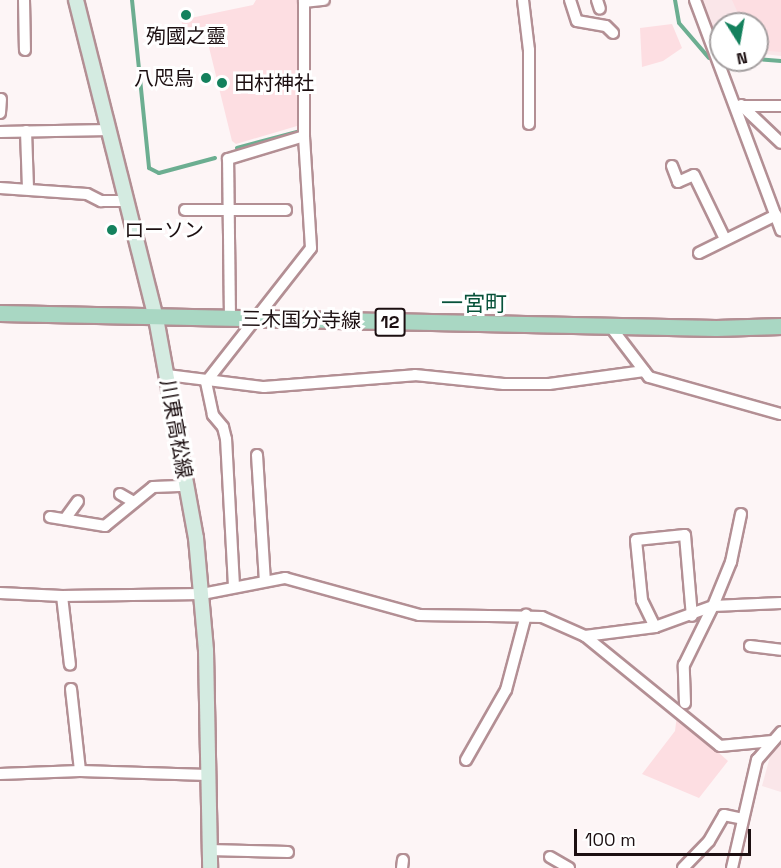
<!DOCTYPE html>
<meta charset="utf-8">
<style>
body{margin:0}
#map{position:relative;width:781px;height:868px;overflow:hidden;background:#fdf5f6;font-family:"Space Grotesk","Noto Sans JP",sans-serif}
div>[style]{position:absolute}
.built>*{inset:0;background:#fae6e9}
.green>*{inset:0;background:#fddee2}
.stream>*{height:4px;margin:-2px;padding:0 2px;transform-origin:2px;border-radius:2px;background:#6cae91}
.roads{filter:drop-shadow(2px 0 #b38f94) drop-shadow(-2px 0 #b38f94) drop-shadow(0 2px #b38f94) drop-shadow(0 -2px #b38f94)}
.street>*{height:10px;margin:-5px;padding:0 5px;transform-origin:5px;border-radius:5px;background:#fff}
.secondary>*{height:14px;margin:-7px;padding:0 7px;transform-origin:7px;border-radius:7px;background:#d4ebe1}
.primary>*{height:15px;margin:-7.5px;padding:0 7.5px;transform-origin:7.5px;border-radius:7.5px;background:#a9d7c3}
.dots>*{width:16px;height:16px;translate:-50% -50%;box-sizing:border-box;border:3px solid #fff;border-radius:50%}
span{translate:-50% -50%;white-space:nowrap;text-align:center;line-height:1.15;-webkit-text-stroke:6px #fff;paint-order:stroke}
.shield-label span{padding:2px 4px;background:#fff;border:2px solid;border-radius:4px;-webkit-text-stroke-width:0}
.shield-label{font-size:18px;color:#1c0f11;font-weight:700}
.poi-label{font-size:20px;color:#1c0f11}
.right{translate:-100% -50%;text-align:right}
.left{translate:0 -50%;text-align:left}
.street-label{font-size:20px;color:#1c0f11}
.quarter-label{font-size:22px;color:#08533b}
.north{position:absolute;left:709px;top:12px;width:60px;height:60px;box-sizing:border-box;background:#fff;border:2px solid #a49fa0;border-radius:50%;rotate:169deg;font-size:16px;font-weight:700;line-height:24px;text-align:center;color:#1c0f11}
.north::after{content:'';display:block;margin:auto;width:21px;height:27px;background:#14815d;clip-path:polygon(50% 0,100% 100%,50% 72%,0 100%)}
.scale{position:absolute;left:574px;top:829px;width:177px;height:27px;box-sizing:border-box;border:3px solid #1c0f11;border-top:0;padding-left:8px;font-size:18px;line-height:21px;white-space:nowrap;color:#1c0f11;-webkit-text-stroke:4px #fff;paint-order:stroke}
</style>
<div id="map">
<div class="built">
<i style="clip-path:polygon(699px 0,781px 0,781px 56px,757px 53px,757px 24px,721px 24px,719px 51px)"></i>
<i style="clip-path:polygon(781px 739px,781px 792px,762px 786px,772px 749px)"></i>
</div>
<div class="green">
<i style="clip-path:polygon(256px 0,297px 0,297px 126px,236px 144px,232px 141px,205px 31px,185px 31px,181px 20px,253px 5px)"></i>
<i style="clip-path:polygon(732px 0,781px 0,781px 52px,757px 50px,757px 24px,743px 24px)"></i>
<i style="clip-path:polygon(672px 24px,682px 48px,663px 61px,642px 67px,640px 28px)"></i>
<i style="clip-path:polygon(677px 715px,728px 761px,699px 798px,642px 774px,675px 731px)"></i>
</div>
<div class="stream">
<i style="left:132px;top:0;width:169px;rotate:84.2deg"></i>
<i style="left:149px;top:168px;width:11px;rotate:27deg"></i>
<i style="left:159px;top:173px;width:58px;rotate:-15deg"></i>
<i style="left:675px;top:0;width:23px;rotate:80deg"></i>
<i style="left:679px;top:23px;width:46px;rotate:49.4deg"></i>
<i style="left:757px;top:59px;width:24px;rotate:5deg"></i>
<i style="left:237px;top:148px;width:65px;rotate:-15.1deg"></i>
<i style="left:300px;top:131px;width:4px;rotate:-90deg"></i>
</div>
<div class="roads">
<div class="street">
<i style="left:24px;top:0;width:50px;rotate:88.9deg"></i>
<i style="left:523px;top:0;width:50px;rotate:83.2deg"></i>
<i style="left:529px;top:50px;width:74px;rotate:90deg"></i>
<i style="left:570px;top:0;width:22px;rotate:72deg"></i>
<i style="left:577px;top:21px;width:29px;rotate:10deg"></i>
<i style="left:606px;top:26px;width:10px;rotate:45deg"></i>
<i style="left:597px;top:0;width:9px;rotate:72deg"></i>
<i style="left:695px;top:0;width:246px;rotate:69.5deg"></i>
<i style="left:304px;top:2px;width:20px;rotate:-6deg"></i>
<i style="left:741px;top:105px;width:55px;rotate:43.5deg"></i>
<i style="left:739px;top:106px;width:42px"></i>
<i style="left:0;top:113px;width:14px;rotate:-86deg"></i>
<i style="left:26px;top:131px;width:57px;rotate:88deg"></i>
<i style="left:0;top:132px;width:110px;rotate:-1deg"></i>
<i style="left:672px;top:166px;width:17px;rotate:69deg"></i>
<i style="left:678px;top:182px;width:17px;rotate:-24deg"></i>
<i style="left:694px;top:175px;width:71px;rotate:64.2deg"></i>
<i style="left:0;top:188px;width:87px;rotate:3.9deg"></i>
<i style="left:87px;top:194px;width:16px;rotate:27deg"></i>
<i style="left:101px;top:201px;width:26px"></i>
<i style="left:185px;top:210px;width:101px"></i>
<i style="left:699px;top:253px;width:86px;rotate:-26.3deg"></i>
<i style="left:230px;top:318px;width:159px;rotate:-90.7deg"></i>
<i style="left:228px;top:159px;width:79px;rotate:-16.8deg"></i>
<i style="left:610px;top:326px;width:64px;rotate:52.6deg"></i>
<i style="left:649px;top:377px;width:137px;rotate:15.7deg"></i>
<i style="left:167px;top:375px;width:98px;rotate:7.1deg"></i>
<i style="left:264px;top:387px;width:151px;rotate:-4.5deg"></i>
<i style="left:415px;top:375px;width:89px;rotate:5.8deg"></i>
<i style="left:504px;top:384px;width:45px"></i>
<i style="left:549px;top:384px;width:96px;rotate:-7.8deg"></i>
<i style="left:257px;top:455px;width:126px;rotate:86.4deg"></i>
<i style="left:120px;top:494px;width:16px;rotate:30deg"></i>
<i style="left:50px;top:517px;width:56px;rotate:9.3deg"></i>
<i style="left:105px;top:526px;width:62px;rotate:-39.1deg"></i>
<i style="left:153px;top:487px;width:33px;rotate:-2deg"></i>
<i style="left:65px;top:519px;width:22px;rotate:-54deg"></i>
<i style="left:234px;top:586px;width:147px;rotate:-93.1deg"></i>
<i style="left:226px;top:439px;width:12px;rotate:-104deg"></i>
<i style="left:223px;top:427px;width:16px;rotate:-130deg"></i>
<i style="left:213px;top:415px;width:34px;rotate:-102deg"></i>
<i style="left:206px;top:382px;width:170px;rotate:-51.9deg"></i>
<i style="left:311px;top:248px;width:112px;rotate:-93.6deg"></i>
<i style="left:304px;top:136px;width:136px;rotate:-90deg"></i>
<i style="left:0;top:593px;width:62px;rotate:2.8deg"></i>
<i style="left:62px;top:596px;width:140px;rotate:-0.8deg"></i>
<i style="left:202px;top:594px;width:85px;rotate:-10.9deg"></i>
<i style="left:285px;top:578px;width:139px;rotate:15.4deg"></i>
<i style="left:419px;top:615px;width:123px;rotate:0.9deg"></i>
<i style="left:542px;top:617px;width:47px;rotate:23.8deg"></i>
<i style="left:585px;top:636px;width:174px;rotate:39.2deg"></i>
<i style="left:720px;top:746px;width:53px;rotate:-5.4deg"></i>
<i style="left:62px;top:596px;width:69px;rotate:83.4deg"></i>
<i style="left:655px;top:627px;width:30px;rotate:-116deg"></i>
<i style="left:642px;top:600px;width:60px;rotate:-95.7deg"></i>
<i style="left:636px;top:540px;width:49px;rotate:-5.8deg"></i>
<i style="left:685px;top:535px;width:81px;rotate:85.1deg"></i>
<i style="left:585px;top:636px;width:71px;rotate:-7.3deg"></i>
<i style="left:655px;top:627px;width:62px;rotate:-19.9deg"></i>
<i style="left:713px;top:606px;width:48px;rotate:-67.8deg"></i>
<i style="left:731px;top:562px;width:49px;rotate:-78.2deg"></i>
<i style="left:750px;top:646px;width:31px;rotate:7deg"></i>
<i style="left:71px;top:689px;width:82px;rotate:83.7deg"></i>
<i style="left:685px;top:703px;width:38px;rotate:-92deg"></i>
<i style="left:684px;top:665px;width:66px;rotate:-63.8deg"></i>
<i style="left:713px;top:606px;width:68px;rotate:-2.5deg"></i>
<i style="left:466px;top:760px;width:81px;rotate:-60.3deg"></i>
<i style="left:506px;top:690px;width:78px;rotate:-75.1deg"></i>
<i style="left:0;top:774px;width:80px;rotate:-2.1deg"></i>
<i style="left:80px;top:771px;width:128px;rotate:1.8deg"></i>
<i style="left:209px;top:850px;width:79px;rotate:1.5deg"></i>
<i style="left:550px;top:857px;width:22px;rotate:30deg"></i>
<i style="left:402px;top:868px;width:8px;rotate:-83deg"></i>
<i style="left:683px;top:868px;width:37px;rotate:-46deg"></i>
<i style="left:709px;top:841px;width:30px;rotate:-60deg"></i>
<i style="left:724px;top:815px;width:19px;rotate:12deg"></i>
<i style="left:732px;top:868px;width:111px;rotate:-77deg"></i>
<i style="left:757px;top:760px;width:37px;rotate:-49deg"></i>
</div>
<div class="secondary">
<i style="left:76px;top:0;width:328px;rotate:75.9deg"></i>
<i style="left:156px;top:318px;width:224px;rotate:79.7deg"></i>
<i style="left:196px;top:538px;width:113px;rotate:84.9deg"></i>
<i style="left:206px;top:651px;width:217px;rotate:88.9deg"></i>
</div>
<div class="primary">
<i style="left:0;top:313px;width:716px;rotate:1.2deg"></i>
<i style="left:716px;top:328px;width:65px;rotate:-1.8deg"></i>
</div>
</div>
<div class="dots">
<i style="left:186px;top:15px;background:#14815d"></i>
<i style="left:206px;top:78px;background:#14815d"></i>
<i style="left:222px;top:83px;background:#14815d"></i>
<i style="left:112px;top:230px;background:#14815d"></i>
</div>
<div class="shield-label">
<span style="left:390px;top:322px">12</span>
</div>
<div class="poi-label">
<span style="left:186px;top:36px">殉國之靈</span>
<span class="right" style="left:194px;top:78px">八咫烏</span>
<span class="left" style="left:234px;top:83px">田村神社</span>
<span class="left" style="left:124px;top:230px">ローソン</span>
</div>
<div class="street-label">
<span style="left:301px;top:320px;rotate:1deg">三木国分寺線</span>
<span style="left:176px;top:429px;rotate:80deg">川東高松線</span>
</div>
<div class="quarter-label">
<span style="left:474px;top:304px">一宮町</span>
</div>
<div class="north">N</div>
<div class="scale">100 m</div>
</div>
